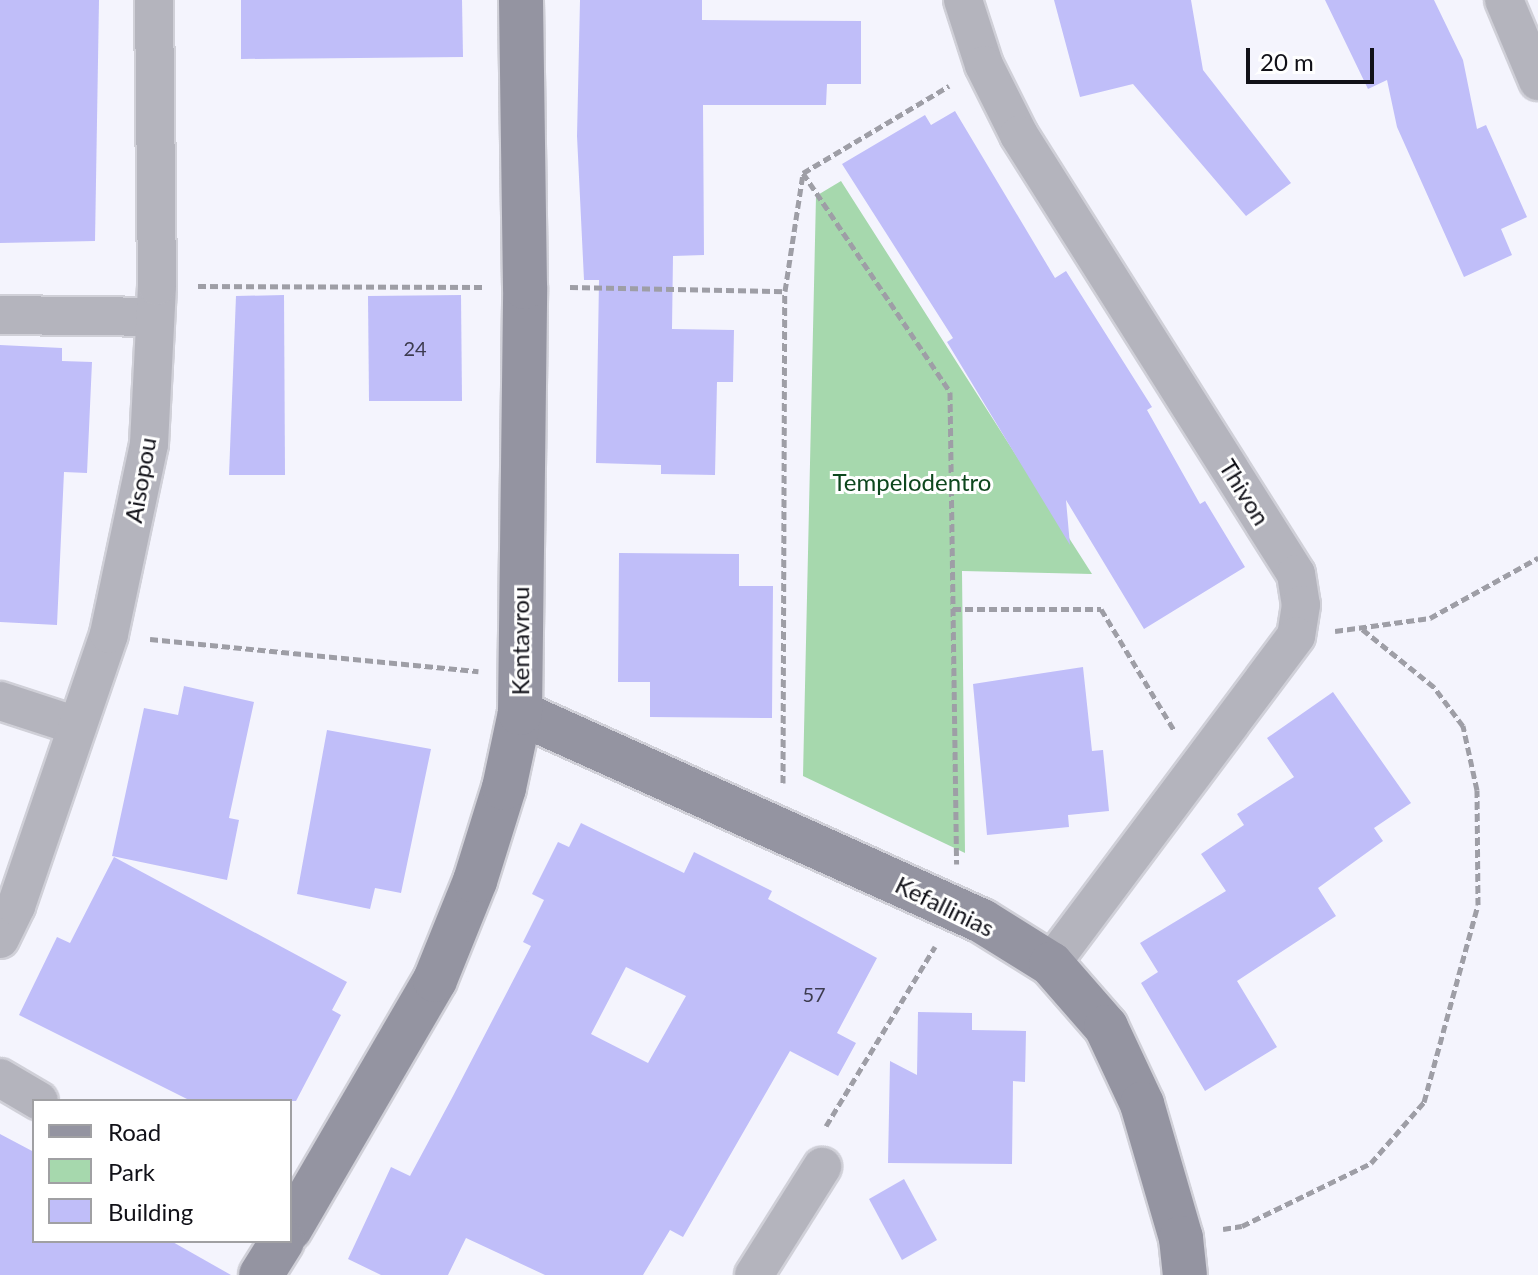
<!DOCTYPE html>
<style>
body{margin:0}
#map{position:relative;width:1538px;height:1275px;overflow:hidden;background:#f4f4fd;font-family:Lato,sans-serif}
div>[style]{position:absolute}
.green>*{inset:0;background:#a6d8ad}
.building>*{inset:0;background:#c0bef9}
.path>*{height:5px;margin-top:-2.5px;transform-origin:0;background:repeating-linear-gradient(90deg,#9e9ea6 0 8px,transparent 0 12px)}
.roads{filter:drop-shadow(2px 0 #d0d0d8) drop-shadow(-2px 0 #d0d0d8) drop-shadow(0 2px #d0d0d8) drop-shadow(0 -2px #d0d0d8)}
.street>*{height:38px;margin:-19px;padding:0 19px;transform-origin:19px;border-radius:19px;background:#b4b4bd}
.secondary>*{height:44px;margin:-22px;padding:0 22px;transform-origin:22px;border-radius:22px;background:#9494a1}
span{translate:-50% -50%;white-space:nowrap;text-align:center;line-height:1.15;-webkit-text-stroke:6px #fff;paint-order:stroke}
.number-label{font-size:20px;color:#3d3c50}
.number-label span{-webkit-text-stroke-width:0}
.street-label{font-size:24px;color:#111118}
.park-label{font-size:24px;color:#0e471e}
.legend{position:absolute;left:32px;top:1099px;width:260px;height:144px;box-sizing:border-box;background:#fff;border:2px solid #a0a0a3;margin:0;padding:10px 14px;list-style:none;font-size:24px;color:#111118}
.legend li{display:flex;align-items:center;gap:16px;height:40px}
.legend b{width:40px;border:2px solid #a0a0a3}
.scale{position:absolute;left:1246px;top:48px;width:128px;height:36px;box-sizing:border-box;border:4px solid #111118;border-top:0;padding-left:10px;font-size:24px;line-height:28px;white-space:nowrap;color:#111118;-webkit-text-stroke:6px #fff;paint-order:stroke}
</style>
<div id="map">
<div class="green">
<i style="clip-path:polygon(841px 181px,1092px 574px,962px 571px,965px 853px,803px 776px,816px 196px)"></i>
</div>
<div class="building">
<i style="clip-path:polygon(0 0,99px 0,95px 241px,0 243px)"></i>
<i style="clip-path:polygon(241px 0,462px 0,463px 57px,241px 59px)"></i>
<i style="clip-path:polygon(580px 0,702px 0,702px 20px,861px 21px,861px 84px,827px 84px,826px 105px,703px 105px,704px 255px,673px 256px,672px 329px,734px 330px,733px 382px,717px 382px,715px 475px,661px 474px,661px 465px,596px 463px,599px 280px,584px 280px,577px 136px)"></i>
<i style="clip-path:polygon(1054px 0,1191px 0,1203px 70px,1291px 183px,1246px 216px,1133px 84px,1080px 97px)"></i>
<i style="clip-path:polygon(1325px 0,1434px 0,1463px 60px,1477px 129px,1486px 125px,1527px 217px,1501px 229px,1512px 255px,1464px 277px,1397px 127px,1387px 80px,1368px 89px)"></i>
<i style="clip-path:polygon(955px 111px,1055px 278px,1066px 271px,1152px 407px,1147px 410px,1200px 504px,1205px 501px,1245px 567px,1144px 629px,1066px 500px,1070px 545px,947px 342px,953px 338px,842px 164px,925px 115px,931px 125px)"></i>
<i style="clip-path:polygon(284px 295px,285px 475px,229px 475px,236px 296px)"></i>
<i style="clip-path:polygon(461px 295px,462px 401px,369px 401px,368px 296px)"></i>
<i style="clip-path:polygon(0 345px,62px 348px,62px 361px,92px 362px,87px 473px,64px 472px,57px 625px,0 622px)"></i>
<i style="clip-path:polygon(619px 553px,739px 554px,739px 586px,773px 586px,772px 718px,650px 717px,650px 682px,618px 682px)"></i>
<i style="clip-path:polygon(1083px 667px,1092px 751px,1103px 750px,1109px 811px,1068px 815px,1069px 827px,987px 835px,973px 684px)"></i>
<i style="clip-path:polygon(184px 686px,254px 702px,229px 818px,239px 820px,227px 880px,112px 856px,144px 708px,178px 715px)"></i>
<i style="clip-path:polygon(1333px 692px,1411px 803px,1374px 828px,1383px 841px,1318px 888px,1336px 916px,1237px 981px,1277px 1047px,1205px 1091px,1141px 983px,1158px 972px,1140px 943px,1226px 891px,1201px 854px,1244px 825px,1237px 814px,1294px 777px,1267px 738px)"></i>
<i style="clip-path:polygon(327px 730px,431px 749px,401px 893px,375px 888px,370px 909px,297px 894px)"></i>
<i style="clip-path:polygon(evenodd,581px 823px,684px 873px,694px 852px,772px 891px,768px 899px,877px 958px,837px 1033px,856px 1043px,838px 1076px,790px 1051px,683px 1237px,670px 1230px,643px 1275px,545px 1275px,466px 1238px,448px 1275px,381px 1275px,348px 1259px,391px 1167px,410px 1176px,453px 1096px,531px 946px,523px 942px,544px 900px,532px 894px,558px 842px,569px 847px,581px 823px,626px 967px,686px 996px,648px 1063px,591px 1034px,626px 967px)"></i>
<i style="clip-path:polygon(114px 857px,347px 982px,332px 1010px,341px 1015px,296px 1101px,191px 1101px,19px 1015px,57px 937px,70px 943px)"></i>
<i style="clip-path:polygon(918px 1012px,972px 1013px,972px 1030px,1026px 1031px,1025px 1082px,1013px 1081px,1012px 1164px,888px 1163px,890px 1061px,917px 1075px)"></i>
<i style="clip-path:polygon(0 1134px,34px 1152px,34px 1241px,171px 1241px,231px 1275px,0 1275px)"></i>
<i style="clip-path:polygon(904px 1179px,937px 1240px,902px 1260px,869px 1199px)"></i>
</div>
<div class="path">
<i style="left:803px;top:173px;width:264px;rotate:56.1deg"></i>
<i style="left:950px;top:392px;width:472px;rotate:89.2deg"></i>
<i style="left:198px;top:286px;width:286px;rotate:0.2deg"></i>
<i style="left:570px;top:287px;width:215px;rotate:1.1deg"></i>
<i style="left:953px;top:609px;width:148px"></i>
<i style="left:1101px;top:609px;width:141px;rotate:58.9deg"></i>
<i style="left:1335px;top:631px;width:96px;rotate:-7.8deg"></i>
<i style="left:1430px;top:618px;width:124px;rotate:-29.1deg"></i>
<i style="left:150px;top:639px;width:330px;rotate:5.6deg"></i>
<i style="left:783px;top:783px;width:492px;rotate:-89.8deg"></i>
<i style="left:785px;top:291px;width:119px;rotate:-81.3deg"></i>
<i style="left:803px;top:173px;width:170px;rotate:-30.8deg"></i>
<i style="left:826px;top:1126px;width:210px;rotate:-58.7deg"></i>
<i style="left:1223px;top:1229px;width:19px;rotate:-9deg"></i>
<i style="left:1242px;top:1226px;width:144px;rotate:-26deg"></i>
<i style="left:1371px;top:1163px;width:81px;rotate:-49deg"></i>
<i style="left:1424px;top:1102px;width:204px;rotate:-74.7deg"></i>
<i style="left:1478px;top:905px;width:115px;rotate:-90.5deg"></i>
<i style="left:1477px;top:790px;width:66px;rotate:-102.3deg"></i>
<i style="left:1463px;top:726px;width:49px;rotate:-126.6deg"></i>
<i style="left:1434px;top:687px;width:94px;rotate:-141.1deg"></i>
</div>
<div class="roads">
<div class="street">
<i style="left:963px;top:0;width:68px;rotate:72.1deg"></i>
<i style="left:984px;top:65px;width:78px;rotate:63.4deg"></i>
<i style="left:1019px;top:135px;width:519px;rotate:57.75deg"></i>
<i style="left:1296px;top:574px;width:31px;rotate:81deg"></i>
<i style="left:1301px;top:605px;width:31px;rotate:99deg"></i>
<i style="left:1296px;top:636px;width:409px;rotate:126.8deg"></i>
<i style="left:1504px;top:0;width:88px;rotate:67.2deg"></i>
<i style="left:0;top:315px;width:155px;rotate:0.7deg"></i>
<i style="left:0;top:701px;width:78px;rotate:18deg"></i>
<i style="left:0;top:939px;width:37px;rotate:-64deg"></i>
<i style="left:16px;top:906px;width:287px;rotate:-71.1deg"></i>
<i style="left:109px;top:634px;width:194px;rotate:-78.1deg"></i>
<i style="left:149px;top:444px;width:158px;rotate:-87.1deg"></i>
<i style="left:157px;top:286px;width:286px;rotate:-90.6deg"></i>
<i style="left:0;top:1078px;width:45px;rotate:30.5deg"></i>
<i style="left:754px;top:1275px;width:128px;rotate:-57.8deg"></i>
</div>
<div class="secondary">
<i style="left:520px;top:713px;width:507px;rotate:24.24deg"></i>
<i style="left:982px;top:921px;width:81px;rotate:31.9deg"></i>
<i style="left:1051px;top:964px;width:84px;rotate:48.9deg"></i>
<i style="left:1106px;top:1027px;width:85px;rotate:64.9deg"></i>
<i style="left:1142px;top:1104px;width:140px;rotate:73.8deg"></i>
<i style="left:1181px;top:1238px;width:37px;rotate:84deg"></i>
<i style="left:290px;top:1229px;width:288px;rotate:-59.8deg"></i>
<i style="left:435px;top:980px;width:107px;rotate:-68deg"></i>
<i style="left:475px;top:881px;width:97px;rotate:-72.7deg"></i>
<i style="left:504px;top:788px;width:77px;rotate:-78deg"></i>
<i style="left:520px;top:713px;width:426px;rotate:-89.3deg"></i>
<i style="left:525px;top:287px;width:287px;rotate:-90.8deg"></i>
<i style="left:261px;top:1275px;width:40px;rotate:-58deg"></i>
</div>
</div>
<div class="number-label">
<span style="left:415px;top:348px">24</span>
<span style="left:814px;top:994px">57</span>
</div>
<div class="street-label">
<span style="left:140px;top:480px;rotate:-80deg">Aisopou</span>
<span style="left:1245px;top:492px;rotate:58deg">Thivon</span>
<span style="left:520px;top:641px;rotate:-90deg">Kentavrou</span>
<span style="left:945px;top:906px;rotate:26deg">Kefallinias</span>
</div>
<div class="park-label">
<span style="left:912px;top:482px">Tempelodentro</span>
</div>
<ul class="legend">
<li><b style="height:10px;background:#9494a1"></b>Road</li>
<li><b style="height:22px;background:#a6d8ad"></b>Park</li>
<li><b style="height:22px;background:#c0bef9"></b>Building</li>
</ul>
<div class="scale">20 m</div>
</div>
